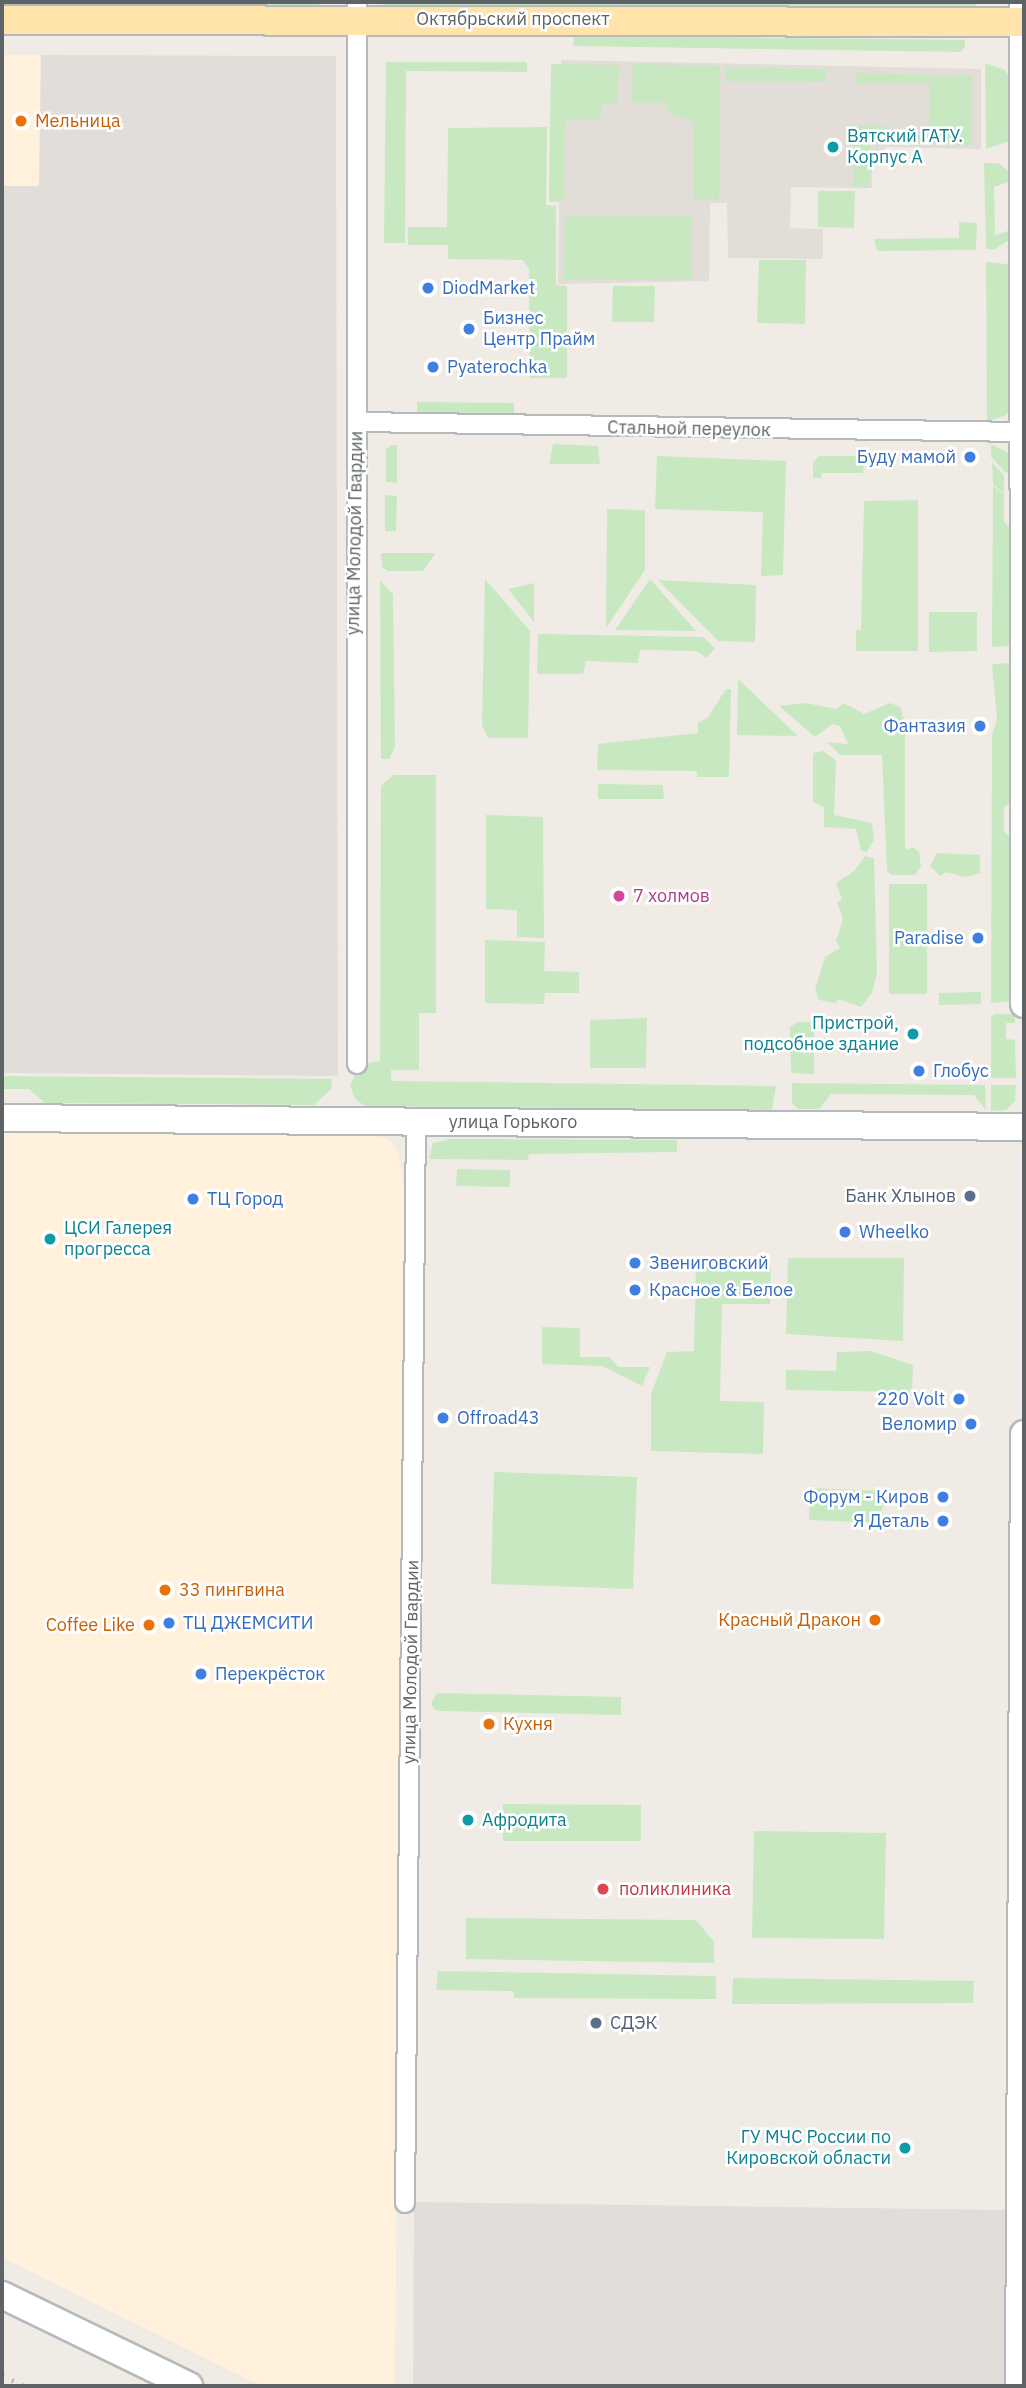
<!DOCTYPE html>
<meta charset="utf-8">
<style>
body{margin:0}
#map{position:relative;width:1026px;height:2388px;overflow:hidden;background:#f0ece5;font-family:"IBM Plex Sans",sans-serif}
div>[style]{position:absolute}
.commercial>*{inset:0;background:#fff1db}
.industrial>*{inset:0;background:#e1deda}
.education>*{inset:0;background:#e2ddd6}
.green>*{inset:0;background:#c8e8c1}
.roads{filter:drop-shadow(2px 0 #b6b9bc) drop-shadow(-2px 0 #b6b9bc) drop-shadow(0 2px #b6b9bc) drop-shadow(0 -2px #b6b9bc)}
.street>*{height:18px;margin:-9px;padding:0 9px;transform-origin:9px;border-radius:9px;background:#fff}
.secondary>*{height:26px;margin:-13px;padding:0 13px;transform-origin:13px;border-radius:13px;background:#fff}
.primary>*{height:28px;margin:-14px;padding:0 14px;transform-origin:14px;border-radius:14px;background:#ffe3ab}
.rail>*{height:5px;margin-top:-2.5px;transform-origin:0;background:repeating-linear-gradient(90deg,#b4b5b6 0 2px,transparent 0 11px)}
.dots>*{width:19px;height:19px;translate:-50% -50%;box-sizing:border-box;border:4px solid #fff;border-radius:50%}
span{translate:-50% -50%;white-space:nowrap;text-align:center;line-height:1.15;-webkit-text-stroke:5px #fff;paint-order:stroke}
.street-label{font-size:18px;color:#5d6366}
.food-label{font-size:18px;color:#c56008}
.left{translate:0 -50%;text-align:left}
.right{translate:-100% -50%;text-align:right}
.culture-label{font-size:18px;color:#0d838f}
.shop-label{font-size:18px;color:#366cbe}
.hotel-label{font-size:18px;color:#b23c85}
.service-label{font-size:18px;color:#4e5e75}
.health-label{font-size:18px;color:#be3a42}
.frame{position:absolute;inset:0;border:4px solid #5d6366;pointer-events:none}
</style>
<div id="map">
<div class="commercial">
<i style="clip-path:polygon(2px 55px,41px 55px,39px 186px,2px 186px)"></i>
<i style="clip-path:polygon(2px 1133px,372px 1135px,390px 1140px,399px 1155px,405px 1195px,395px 2386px,261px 2386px,2px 2257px)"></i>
</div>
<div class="industrial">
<i style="clip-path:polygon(41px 55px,336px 56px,338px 1076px,2px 1073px,2px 186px,39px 186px)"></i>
<i style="clip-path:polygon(414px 2202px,1006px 2210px,1007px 2386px,413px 2386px)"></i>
</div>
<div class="education">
<i style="clip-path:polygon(561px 60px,981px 69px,981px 149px,886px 147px,872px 161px,872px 188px,791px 187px,790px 228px,823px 229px,823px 259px,728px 258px,727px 203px,710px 203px,709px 281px,558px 284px)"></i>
</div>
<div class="green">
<i style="clip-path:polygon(2px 2px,320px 2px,319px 7px,2px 8px)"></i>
<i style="clip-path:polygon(383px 2px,976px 2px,976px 12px,383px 9px)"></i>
<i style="clip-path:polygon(574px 35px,965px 40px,965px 47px,961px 52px,573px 46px)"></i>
<i style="clip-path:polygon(386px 62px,527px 62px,527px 72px,406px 71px,405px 243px,384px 243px)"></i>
<i style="clip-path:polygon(985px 63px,1005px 70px,1010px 78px,1009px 141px,986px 149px)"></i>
<i style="clip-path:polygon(551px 64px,619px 65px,617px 103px,601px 103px,601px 119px,565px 120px,564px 202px,549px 202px)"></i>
<i style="clip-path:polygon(633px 64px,720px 66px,719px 200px,693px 200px,693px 122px,669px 113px,666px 102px,632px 103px)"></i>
<i style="clip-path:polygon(725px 67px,826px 69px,826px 82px,725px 81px)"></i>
<i style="clip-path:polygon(856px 73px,972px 76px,972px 145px,871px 143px,869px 188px,853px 187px,853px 125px,887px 126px,888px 135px,929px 135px,930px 84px,856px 84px)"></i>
<i style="clip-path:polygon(547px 127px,546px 205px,556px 206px,556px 285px,567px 286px,567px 378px,530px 378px,529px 269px,523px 260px,448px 259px,448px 245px,408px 245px,408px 227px,447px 227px,448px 128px)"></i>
<i style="clip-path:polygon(984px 163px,998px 163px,1011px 173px,1011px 181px,994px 187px,995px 235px,1011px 230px,1011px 239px,995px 249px,986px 249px)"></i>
<i style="clip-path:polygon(818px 191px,855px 191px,854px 228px,818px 227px)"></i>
<i style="clip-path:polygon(565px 215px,692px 216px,692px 280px,564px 280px)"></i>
<i style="clip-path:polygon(959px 222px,977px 223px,976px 250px,877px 251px,874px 239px,959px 238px)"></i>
<i style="clip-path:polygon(759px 260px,806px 260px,805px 324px,757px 323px)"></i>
<i style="clip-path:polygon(986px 262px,1007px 264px,1012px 271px,1013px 406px,1006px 415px,987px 422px)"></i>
<i style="clip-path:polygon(613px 286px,655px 286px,654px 322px,612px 322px)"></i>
<i style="clip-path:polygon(417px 402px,514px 403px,514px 414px,417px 413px)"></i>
<i style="clip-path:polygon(553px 444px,598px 446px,600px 464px,549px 464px)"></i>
<i style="clip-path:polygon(991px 444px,1007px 452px,1013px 470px,1006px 473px,991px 457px)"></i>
<i style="clip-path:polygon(392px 445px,397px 445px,397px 483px,386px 482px,386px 449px)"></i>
<i style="clip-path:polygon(657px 456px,786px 461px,783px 575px,761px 576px,763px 512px,655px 509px)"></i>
<i style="clip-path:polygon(819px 456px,864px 456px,863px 473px,822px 473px,821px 478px,813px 478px,813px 462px)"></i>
<i style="clip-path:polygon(992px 462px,1004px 476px,1004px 494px,993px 484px)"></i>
<i style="clip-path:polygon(993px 486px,1004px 495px,1004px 522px,1012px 529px,1009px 646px,992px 647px)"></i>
<i style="clip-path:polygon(385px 495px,397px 496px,396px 531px,385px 531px)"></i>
<i style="clip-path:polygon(918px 500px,918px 651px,856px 651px,856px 630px,861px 630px,864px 501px)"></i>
<i style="clip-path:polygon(607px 509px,645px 510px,645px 570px,606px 628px)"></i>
<i style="clip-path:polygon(381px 553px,433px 553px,435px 554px,423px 571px,388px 571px,382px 567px)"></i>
<i style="clip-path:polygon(485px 579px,530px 631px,528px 738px,488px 738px,482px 725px)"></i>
<i style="clip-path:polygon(650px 579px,696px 631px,615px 630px)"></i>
<i style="clip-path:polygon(658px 580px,756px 585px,755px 642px,718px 641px)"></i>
<i style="clip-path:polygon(380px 581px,393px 594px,395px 747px,389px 759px,381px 759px)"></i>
<i style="clip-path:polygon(534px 583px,534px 622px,508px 589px)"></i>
<i style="clip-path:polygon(929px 612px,977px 612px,977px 651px,929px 652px)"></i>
<i style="clip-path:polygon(538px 634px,703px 637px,715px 648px,707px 658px,696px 651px,640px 650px,638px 663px,586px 661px,583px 674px,537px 674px)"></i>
<i style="clip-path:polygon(1011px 663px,1016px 798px,1004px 807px,1004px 832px,1015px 840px,1011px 1001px,991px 1003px,992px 735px,997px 719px,992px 664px)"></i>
<i style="clip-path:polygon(738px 679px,798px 736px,737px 735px)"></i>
<i style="clip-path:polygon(726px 689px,731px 689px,729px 777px,697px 777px,697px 771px,597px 770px,598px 744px,698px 733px,698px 723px,708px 717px)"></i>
<i style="clip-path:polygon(806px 703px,836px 709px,844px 703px,864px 714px,890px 703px,900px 707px,905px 723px,905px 845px,906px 850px,913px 847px,919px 852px,921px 866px,915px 875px,892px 875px,887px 871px,882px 755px,840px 755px,827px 742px,848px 744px,840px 726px,832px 724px,815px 737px,779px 706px)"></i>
<i style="clip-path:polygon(823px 751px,836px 760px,834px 815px,872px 823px,874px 840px,867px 852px,861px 851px,856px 829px,824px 827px,824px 807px,813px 802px,813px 753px)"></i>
<i style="clip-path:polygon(393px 775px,436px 775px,436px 1013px,419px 1013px,419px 1070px,391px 1070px,391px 1081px,776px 1086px,772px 1110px,365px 1106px,355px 1099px,350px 1085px,360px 1065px,380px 1061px,381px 786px)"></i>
<i style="clip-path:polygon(598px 784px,663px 785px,664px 799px,598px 799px)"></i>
<i style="clip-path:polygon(486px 815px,543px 817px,544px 938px,517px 937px,517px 910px,486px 909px)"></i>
<i style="clip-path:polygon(937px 853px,980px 855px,980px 873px,965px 877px,946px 872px,940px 876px,930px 866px)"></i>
<i style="clip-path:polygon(865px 856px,874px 858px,877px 973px,872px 993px,861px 1007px,839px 999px,835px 1003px,819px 1000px,815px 989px,825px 957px,840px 948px,836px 941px,843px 919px,837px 903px,842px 899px,836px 883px,854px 871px)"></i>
<i style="clip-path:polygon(889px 884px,927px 884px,927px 994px,889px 994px)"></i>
<i style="clip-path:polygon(485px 940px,545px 942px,544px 971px,579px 972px,579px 993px,545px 993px,544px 1004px,485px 1003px)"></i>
<i style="clip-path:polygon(981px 992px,981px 1004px,939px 1005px,939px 993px)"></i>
<i style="clip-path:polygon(994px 1014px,1015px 1014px,1015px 1023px,1006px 1023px,1006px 1039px,1015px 1040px,1016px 1078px,991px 1078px,991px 1017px)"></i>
<i style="clip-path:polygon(647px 1018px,646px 1068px,590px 1068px,590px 1020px)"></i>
<i style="clip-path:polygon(798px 1022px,814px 1022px,814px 1074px,791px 1073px,790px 1027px)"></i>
<i style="clip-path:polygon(2px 1076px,332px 1079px,331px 1089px,314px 1105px,45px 1103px,29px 1089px,2px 1089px)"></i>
<i style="clip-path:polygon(792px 1083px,985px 1085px,986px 1110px,974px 1095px,831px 1094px,819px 1109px,798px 1109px,792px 1103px)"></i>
<i style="clip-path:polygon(991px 1085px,1016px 1085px,1015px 1101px,1006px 1110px,991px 1111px)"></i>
<i style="clip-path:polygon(450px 1139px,677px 1140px,677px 1152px,529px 1154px,528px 1160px,429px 1159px,433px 1143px)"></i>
<i style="clip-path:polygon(457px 1169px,510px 1170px,510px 1187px,456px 1186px)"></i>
<i style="clip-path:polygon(788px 1258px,904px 1258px,903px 1341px,786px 1334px)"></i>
<i style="clip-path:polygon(696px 1266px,771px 1267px,770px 1304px,722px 1304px,720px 1401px,764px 1402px,763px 1454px,651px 1451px,651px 1394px,667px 1352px,694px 1351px)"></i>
<i style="clip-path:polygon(542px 1327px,580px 1328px,580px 1357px,609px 1357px,618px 1367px,650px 1367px,642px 1386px,602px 1366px,542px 1364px)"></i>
<i style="clip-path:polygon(871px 1351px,913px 1365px,912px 1392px,786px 1390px,786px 1370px,836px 1371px,837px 1352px)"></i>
<i style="clip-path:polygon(494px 1472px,637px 1477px,633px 1589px,491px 1584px)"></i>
<i style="clip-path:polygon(810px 1488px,883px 1491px,882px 1523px,809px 1520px)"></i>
<i style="clip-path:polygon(437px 1693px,621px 1697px,621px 1715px,442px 1711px,435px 1710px,431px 1703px)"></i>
<i style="clip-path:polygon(503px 1804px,641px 1805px,641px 1841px,503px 1841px)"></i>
<i style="clip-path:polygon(754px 1831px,886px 1833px,884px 1939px,752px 1938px)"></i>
<i style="clip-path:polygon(466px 1918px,696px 1920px,714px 1942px,714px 1963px,466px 1959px)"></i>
<i style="clip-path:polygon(438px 1971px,716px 1976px,716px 1999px,514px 1998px,513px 1991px,436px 1990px)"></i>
<i style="clip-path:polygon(733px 1978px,974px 1981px,973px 2003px,732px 2004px)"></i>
</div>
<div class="roads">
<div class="street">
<i style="left:357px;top:2px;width:1062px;rotate:90deg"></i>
<i style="left:357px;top:422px;width:664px;rotate:0.86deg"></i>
<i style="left:405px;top:2203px;width:1082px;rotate:-89.42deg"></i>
</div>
<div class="secondary">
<i style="left:1023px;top:2px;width:1002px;rotate:89.94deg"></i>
<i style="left:2px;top:1118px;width:1022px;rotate:0.5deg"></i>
<i style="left:2px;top:2295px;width:208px;rotate:25.9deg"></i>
<i style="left:1019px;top:2386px;width:952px;rotate:-89.7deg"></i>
</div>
<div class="primary">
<i style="left:2px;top:20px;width:1022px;rotate:0.11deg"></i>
</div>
</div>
<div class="rail">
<i style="left:2px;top:2375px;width:25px;rotate:26deg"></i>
</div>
<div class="dots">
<i style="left:21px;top:121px;background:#e8710a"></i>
<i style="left:833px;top:147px;background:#0f9aa8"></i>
<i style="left:428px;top:288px;background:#3f7fe0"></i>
<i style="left:469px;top:329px;background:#3f7fe0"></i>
<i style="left:433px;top:367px;background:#3f7fe0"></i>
<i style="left:970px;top:457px;background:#3f7fe0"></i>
<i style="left:980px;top:726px;background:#3f7fe0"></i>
<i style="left:619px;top:896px;background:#d1479c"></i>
<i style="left:978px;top:938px;background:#3f7fe0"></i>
<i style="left:913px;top:1034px;background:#0f9aa8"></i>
<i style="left:919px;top:1071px;background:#3f7fe0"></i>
<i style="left:970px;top:1196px;background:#5c6f8a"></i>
<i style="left:193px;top:1199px;background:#3f7fe0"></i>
<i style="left:845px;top:1232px;background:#3f7fe0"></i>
<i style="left:50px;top:1239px;background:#0f9aa8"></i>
<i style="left:635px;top:1263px;background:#3f7fe0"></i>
<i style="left:635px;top:1290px;background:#3f7fe0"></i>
<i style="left:959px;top:1399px;background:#3f7fe0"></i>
<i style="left:443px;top:1418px;background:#3f7fe0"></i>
<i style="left:971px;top:1424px;background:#3f7fe0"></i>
<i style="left:943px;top:1497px;background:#3f7fe0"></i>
<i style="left:943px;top:1521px;background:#3f7fe0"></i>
<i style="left:165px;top:1590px;background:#e8710a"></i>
<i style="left:875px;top:1620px;background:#e8710a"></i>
<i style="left:169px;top:1623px;background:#3f7fe0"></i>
<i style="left:149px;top:1625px;background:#e8710a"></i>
<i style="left:201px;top:1674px;background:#3f7fe0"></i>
<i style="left:489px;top:1724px;background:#e8710a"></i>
<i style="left:468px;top:1820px;background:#0f9aa8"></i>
<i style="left:603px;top:1889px;background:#e0444e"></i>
<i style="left:596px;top:2023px;background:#5c6f8a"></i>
<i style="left:905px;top:2148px;background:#0f9aa8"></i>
</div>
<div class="street-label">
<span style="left:513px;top:19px">Октябрьский проспект</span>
<span style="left:689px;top:429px;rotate:1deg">Стальной переулок</span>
<span style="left:355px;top:533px;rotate:-89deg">улица Молодой Гвардии</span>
<span style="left:513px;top:1122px">улица Горького</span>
<span style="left:411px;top:1662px;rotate:-89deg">улица Молодой Гвардии</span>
</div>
<div class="food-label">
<span class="left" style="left:35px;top:121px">Мельница</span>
<span class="left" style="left:179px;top:1590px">33 пингвина</span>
<span class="right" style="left:861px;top:1620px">Красный Дракон</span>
<span class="right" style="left:135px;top:1625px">Coffee Like</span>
<span class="left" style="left:503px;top:1724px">Кухня</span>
</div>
<div class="culture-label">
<span class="left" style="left:847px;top:147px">Вятский ГАТУ.<br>Корпус А</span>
<span class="right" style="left:899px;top:1034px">Пристрой,<br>подсобное здание</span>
<span class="left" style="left:64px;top:1239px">ЦСИ Галерея<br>прогресса</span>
<span class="left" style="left:482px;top:1820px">Афродита</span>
<span class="right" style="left:891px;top:2148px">ГУ МЧС России по<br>Кировской области</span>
</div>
<div class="shop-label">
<span class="left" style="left:442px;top:288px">DiodMarket</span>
<span class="left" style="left:483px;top:329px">Бизнес<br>Центр Прайм</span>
<span class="left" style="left:447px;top:367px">Pyaterochka</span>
<span class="right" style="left:956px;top:457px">Буду мамой</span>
<span class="right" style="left:966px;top:726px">Фантазия</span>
<span class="right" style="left:964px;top:938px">Paradise</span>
<span class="left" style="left:933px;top:1071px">Глобус</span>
<span class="left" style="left:207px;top:1199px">ТЦ Город</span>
<span class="left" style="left:859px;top:1232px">Wheelko</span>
<span class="left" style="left:649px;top:1263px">Звениговский</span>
<span class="left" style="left:649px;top:1290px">Красное &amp; Белое</span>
<span class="right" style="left:945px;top:1399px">220 Volt</span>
<span class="left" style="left:457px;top:1418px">Offroad43</span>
<span class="right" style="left:957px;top:1424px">Веломир</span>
<span class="right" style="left:929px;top:1497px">Форум - Киров</span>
<span class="right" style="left:929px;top:1521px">Я Деталь</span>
<span class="left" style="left:183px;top:1623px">ТЦ ДЖЕМСИТИ</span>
<span class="left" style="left:215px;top:1674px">Перекрёсток</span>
</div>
<div class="hotel-label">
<span class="left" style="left:633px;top:896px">7 холмов</span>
</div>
<div class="service-label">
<span class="right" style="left:956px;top:1196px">Банк Хлынов</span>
<span class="left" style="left:610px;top:2023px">СДЭК</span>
</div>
<div class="health-label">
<span class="left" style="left:619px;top:1889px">поликлиника</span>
</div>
<div class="frame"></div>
</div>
